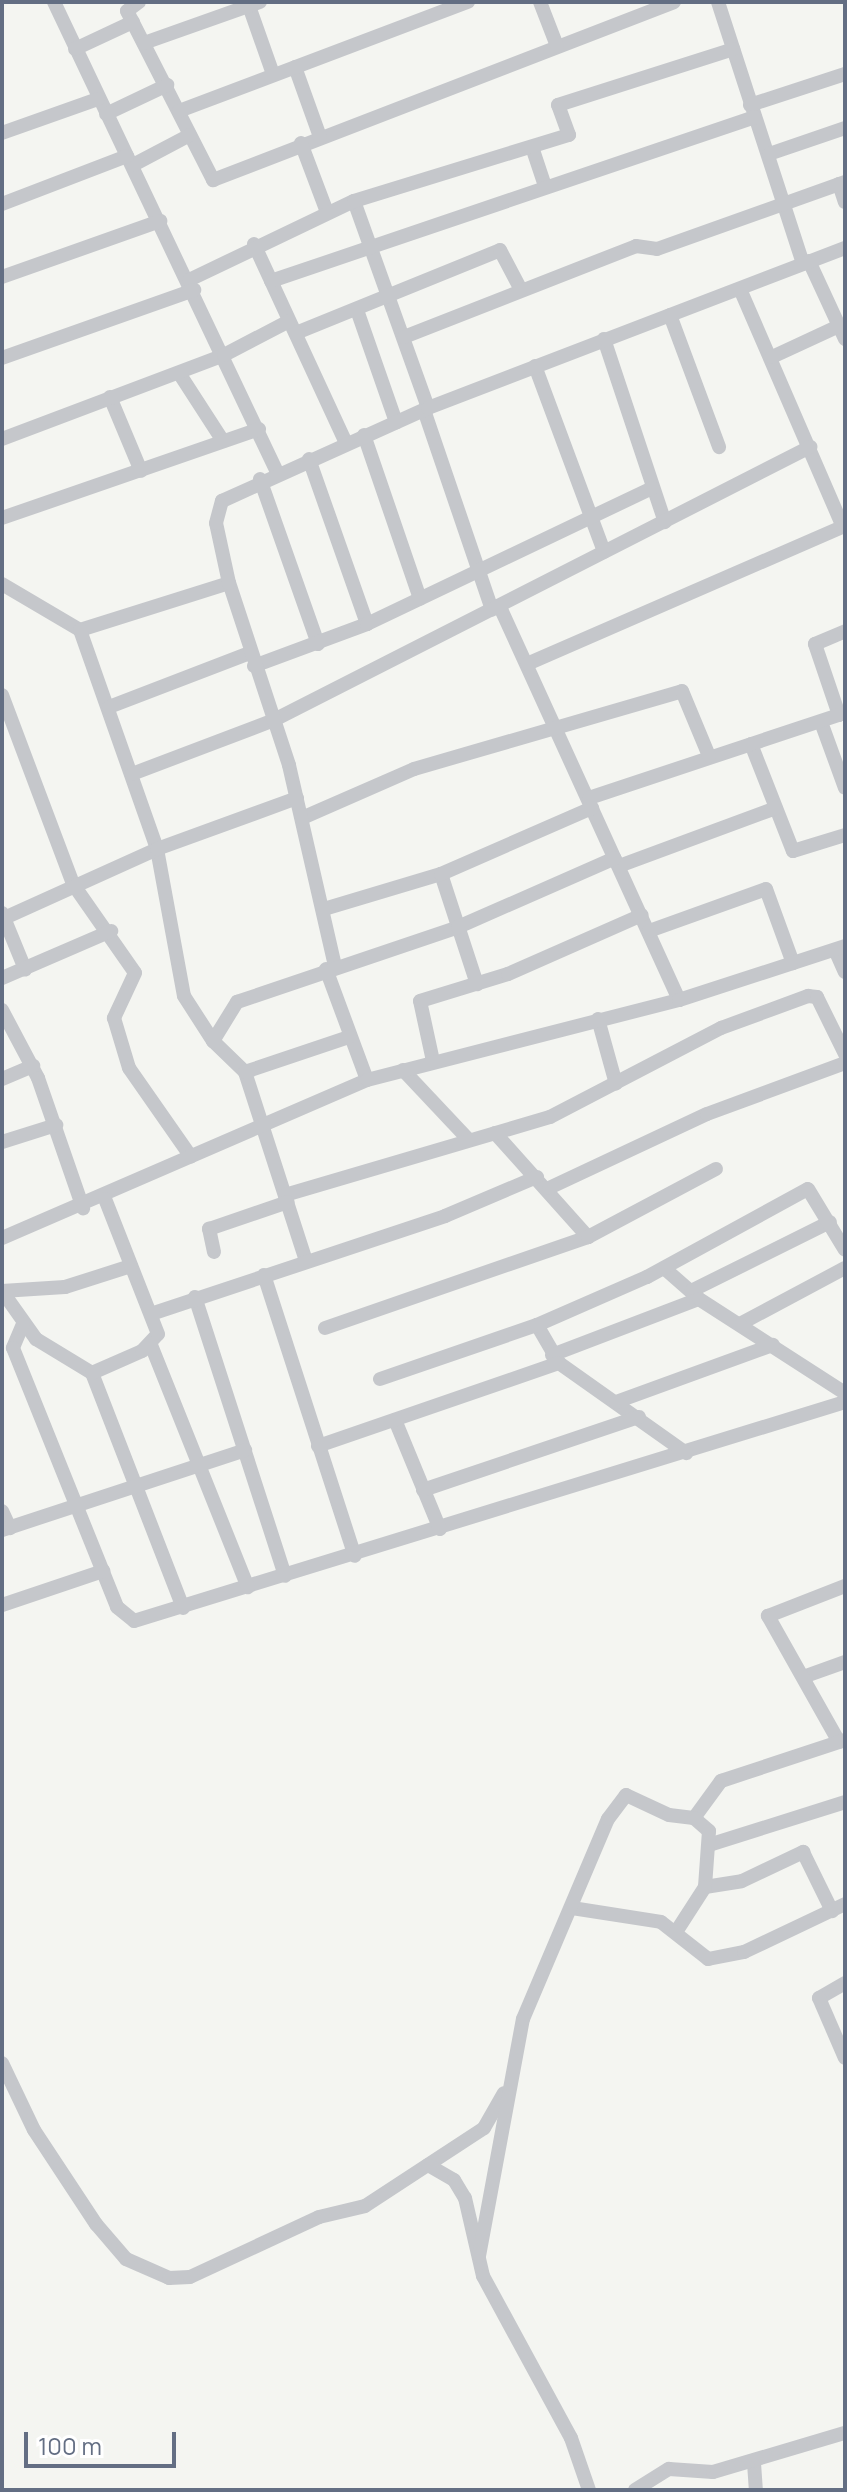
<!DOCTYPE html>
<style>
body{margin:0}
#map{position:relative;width:847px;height:2492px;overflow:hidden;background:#f4f5f1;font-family:Manrope,sans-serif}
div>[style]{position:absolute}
.minor>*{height:14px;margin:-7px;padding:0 7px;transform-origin:7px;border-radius:7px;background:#c5c7cb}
span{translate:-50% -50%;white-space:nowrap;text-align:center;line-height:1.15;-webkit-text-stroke:8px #fff;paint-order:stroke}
.frame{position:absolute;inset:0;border:4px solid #636e83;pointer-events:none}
.scale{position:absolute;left:24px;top:2432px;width:152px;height:36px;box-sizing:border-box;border:4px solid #636e83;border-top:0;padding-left:10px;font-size:24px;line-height:28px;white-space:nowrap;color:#636e83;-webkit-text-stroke:6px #fff;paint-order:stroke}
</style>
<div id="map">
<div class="minor">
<i style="left:54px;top:2px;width:520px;rotate:64.62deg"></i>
<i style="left:139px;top:2px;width:15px;rotate:143deg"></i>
<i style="left:127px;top:11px;width:190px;rotate:63deg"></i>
<i style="left:213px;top:180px;width:494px;rotate:-21.1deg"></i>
<i style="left:540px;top:2px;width:47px;rotate:68.9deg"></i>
<i style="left:718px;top:2px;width:275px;rotate:72deg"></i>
<i style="left:249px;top:6px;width:72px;rotate:70.6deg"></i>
<i style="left:144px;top:43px;width:123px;rotate:-19.5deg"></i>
<i style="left:75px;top:49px;width:64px;rotate:-25deg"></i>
<i style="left:295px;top:67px;width:74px;rotate:70.3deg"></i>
<i style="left:750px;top:105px;width:100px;rotate:-18.1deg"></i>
<i style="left:179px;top:111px;width:309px;rotate:-20.7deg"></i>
<i style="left:106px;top:114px;width:68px;rotate:-25.4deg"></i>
<i style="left:2px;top:133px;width:102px;rotate:-19.5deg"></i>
<i style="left:301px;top:143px;width:74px;rotate:69.4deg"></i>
<i style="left:532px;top:147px;width:41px;rotate:71.6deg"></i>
<i style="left:769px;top:154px;width:80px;rotate:-18.9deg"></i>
<i style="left:133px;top:165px;width:64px;rotate:-27.8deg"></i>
<i style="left:839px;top:184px;width:19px;rotate:72deg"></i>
<i style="left:354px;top:201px;width:220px;rotate:70.3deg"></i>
<i style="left:2px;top:204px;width:134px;rotate:-21deg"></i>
<i style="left:254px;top:244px;width:219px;rotate:65.2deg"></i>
<i style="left:809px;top:261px;width:86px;rotate:65.2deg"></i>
<i style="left:2px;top:277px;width:168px;rotate:-19.5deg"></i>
<i style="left:189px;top:280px;width:183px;rotate:-25.6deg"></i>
<i style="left:354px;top:201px;width:225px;rotate:-17.1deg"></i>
<i style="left:569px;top:135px;width:32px;rotate:-110deg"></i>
<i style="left:558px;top:105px;width:184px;rotate:-17.7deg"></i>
<i style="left:271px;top:281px;width:511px;rotate:-18.72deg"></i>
<i style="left:740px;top:289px;width:259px;rotate:66.6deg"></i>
<i style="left:357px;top:310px;width:119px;rotate:70.8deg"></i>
<i style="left:670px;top:315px;width:141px;rotate:69.6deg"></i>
<i style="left:296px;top:333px;width:220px;rotate:-22.1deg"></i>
<i style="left:500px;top:250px;width:45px;rotate:62.3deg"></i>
<i style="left:404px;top:337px;width:249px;rotate:-21.4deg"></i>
<i style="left:636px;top:246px;width:21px;rotate:8deg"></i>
<i style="left:657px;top:249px;width:200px;rotate:-19.6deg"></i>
<i style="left:604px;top:339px;width:193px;rotate:71.6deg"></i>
<i style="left:772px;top:357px;width:74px;rotate:-24.8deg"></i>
<i style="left:2px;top:358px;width:204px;rotate:-19.5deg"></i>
<i style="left:535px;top:366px;width:198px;rotate:69.6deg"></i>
<i style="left:179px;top:373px;width:81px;rotate:57.1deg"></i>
<i style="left:110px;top:397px;width:80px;rotate:67.3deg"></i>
<i style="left:424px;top:410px;width:211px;rotate:71.2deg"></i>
<i style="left:364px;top:435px;width:173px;rotate:71.1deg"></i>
<i style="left:2px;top:439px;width:237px;rotate:-20.7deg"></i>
<i style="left:224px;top:355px;width:73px;rotate:-27.6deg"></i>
<i style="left:309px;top:459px;width:175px;rotate:70.6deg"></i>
<i style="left:260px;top:479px;width:175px;rotate:70.6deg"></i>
<i style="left:2px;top:518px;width:272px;rotate:-19.1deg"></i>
<i style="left:2px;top:584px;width:91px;rotate:30.5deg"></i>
<i style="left:80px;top:630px;width:156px;rotate:-17.5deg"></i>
<i style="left:500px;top:607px;width:432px;rotate:65.5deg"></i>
<i style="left:80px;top:630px;width:232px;rotate:70.6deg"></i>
<i style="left:157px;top:849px;width:149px;rotate:79.6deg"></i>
<i style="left:184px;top:996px;width:54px;rotate:57.2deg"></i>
<i style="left:213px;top:1041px;width:45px;rotate:44.1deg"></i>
<i style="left:245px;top:1072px;width:199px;rotate:72.1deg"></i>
<i style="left:527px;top:664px;width:347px;rotate:-23.5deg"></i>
<i style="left:254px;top:666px;width:121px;rotate:-20.4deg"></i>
<i style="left:367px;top:624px;width:316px;rotate:-25.5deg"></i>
<i style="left:2px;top:695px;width:202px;rotate:69.4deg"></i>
<i style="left:73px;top:884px;width:108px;rotate:55.1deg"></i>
<i style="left:135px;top:973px;width:50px;rotate:115deg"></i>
<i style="left:114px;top:1018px;width:52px;rotate:73.3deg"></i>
<i style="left:129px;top:1068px;width:108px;rotate:55.1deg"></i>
<i style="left:109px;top:707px;width:151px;rotate:-21deg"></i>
<i style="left:839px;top:715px;width:75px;rotate:-108.7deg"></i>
<i style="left:815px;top:644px;width:33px;rotate:-23deg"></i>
<i style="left:821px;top:722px;width:70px;rotate:70deg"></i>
<i style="left:751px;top:744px;width:115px;rotate:68.6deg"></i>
<i style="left:793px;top:851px;width:54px;rotate:-17.1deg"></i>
<i style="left:132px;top:774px;width:152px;rotate:-20.8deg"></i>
<i style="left:274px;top:720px;width:602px;rotate:-26.99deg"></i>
<i style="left:589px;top:798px;width:270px;rotate:-18.4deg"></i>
<i style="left:302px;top:818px;width:122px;rotate:-23.6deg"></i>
<i style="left:414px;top:769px;width:279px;rotate:-16.2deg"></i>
<i style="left:682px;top:691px;width:70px;rotate:67.4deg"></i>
<i style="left:619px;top:866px;width:167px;rotate:-20.3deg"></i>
<i style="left:441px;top:874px;width:116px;rotate:71.9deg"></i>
<i style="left:324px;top:909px;width:122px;rotate:-16.7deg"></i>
<i style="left:441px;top:874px;width:165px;rotate:-23.6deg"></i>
<i style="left:2px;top:913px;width:61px;rotate:67.7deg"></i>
<i style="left:2px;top:919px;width:170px;rotate:-24.3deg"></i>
<i style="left:157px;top:849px;width:149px;rotate:-20deg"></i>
<i style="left:649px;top:931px;width:124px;rotate:-19.7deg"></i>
<i style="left:766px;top:889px;width:79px;rotate:70deg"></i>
<i style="left:835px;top:950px;width:24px;rotate:66deg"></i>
<i style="left:335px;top:966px;width:206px;rotate:-102.9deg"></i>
<i style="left:289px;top:765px;width:192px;rotate:-108.2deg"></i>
<i style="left:229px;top:583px;width:61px;rotate:-102.2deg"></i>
<i style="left:216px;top:523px;width:23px;rotate:-75deg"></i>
<i style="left:222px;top:501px;width:226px;rotate:-24.3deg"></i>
<i style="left:428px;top:408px;width:447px;rotate:-21deg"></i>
<i style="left:326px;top:969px;width:118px;rotate:69.7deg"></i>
<i style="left:2px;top:978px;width:119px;rotate:-23.3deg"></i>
<i style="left:2px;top:1010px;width:77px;rotate:62.1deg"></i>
<i style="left:38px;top:1078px;width:138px;rotate:70.9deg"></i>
<i style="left:598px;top:1019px;width:67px;rotate:74.5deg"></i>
<i style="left:213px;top:1041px;width:46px;rotate:-58.4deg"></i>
<i style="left:237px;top:1002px;width:233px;rotate:-18.7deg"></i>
<i style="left:458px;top:927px;width:171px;rotate:-23.7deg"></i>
<i style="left:433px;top:1061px;width:61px;rotate:-102.2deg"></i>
<i style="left:420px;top:1001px;width:92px;rotate:-17.1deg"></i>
<i style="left:508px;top:974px;width:146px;rotate:-23.8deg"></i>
<i style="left:403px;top:1070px;width:93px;rotate:46.7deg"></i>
<i style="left:245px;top:1072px;width:110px;rotate:-18.6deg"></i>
<i style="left:2px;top:1079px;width:34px;rotate:-23deg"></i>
<i style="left:495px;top:1133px;width:140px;rotate:48.2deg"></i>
<i style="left:2px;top:1142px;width:57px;rotate:-17.5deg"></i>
<i style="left:549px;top:1188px;width:174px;rotate:-25.1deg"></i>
<i style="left:707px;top:1114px;width:147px;rotate:-20.3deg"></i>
<i style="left:285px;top:1195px;width:276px;rotate:-16.4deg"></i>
<i style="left:550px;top:1117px;width:193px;rotate:-27.5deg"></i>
<i style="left:721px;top:1028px;width:93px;rotate:-20.2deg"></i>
<i style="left:808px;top:996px;width:9px;rotate:6deg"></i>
<i style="left:817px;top:997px;width:64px;rotate:63.8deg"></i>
<i style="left:2px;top:1238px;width:398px;rotate:-23.4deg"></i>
<i style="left:367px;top:1080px;width:322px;rotate:-14.4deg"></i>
<i style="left:679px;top:1000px;width:175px;rotate:-18deg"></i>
<i style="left:214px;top:1252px;width:24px;rotate:-102deg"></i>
<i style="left:209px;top:1229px;width:83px;rotate:-18.9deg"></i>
<i style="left:664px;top:1268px;width:44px;rotate:41.3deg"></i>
<i style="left:264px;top:1275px;width:295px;rotate:72.1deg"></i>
<i style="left:2px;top:1291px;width:59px;rotate:54.7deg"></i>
<i style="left:36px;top:1339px;width:66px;rotate:31.3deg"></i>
<i style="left:92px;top:1373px;width:252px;rotate:68.8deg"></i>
<i style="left:2px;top:1291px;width:63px;rotate:-3.6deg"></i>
<i style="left:65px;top:1287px;width:69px;rotate:-17.7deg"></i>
<i style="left:691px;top:1291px;width:155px;rotate:-26.4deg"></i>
<i style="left:195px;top:1297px;width:293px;rotate:72.1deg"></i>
<i style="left:151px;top:1314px;width:310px;rotate:-18.4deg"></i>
<i style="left:445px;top:1216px;width:100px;rotate:-23deg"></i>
<i style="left:23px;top:1324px;width:26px;rotate:113deg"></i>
<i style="left:13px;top:1348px;width:279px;rotate:68.1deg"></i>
<i style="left:117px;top:1607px;width:22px;rotate:39deg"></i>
<i style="left:134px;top:1621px;width:744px;rotate:-17.12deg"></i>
<i style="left:740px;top:1324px;width:119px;rotate:-28.1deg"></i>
<i style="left:537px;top:1325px;width:44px;rotate:59.9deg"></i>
<i style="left:559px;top:1363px;width:156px;rotate:35.3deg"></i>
<i style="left:325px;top:1328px;width:278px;rotate:-19.1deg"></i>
<i style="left:588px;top:1237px;width:145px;rotate:-28deg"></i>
<i style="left:151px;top:1345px;width:261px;rotate:68.2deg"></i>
<i style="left:552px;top:1355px;width:157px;rotate:-20.9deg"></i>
<i style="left:699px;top:1299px;width:174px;rotate:32.8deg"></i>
<i style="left:92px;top:1373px;width:55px;rotate:-23.7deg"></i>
<i style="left:142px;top:1351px;width:23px;rotate:-47deg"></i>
<i style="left:158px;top:1334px;width:145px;rotate:-111.4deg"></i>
<i style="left:380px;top:1379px;width:166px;rotate:-19deg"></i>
<i style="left:537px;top:1325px;width:120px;rotate:-23.6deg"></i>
<i style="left:647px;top:1277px;width:183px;rotate:-28.7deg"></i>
<i style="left:808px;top:1189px;width:71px;rotate:58.8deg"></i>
<i style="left:616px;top:1402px;width:167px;rotate:-20deg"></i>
<i style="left:395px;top:1420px;width:118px;rotate:67.6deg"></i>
<i style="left:318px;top:1446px;width:255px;rotate:-19deg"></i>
<i style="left:423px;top:1490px;width:228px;rotate:-18.7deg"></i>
<i style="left:2px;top:1511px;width:19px;rotate:65deg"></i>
<i style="left:2px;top:1530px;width:256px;rotate:-18.2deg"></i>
<i style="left:2px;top:1605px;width:107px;rotate:-18.6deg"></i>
<i style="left:803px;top:1677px;width:45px;rotate:-19.7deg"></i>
<i style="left:839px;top:1742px;width:145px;rotate:-119.4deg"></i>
<i style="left:768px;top:1616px;width:83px;rotate:-21.3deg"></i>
<i style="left:694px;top:1818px;width:46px;rotate:-53.9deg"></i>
<i style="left:721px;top:1781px;width:131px;rotate:-18.3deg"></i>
<i style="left:712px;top:1844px;width:139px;rotate:-17.5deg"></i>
<i style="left:705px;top:1887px;width:37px;rotate:-9deg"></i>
<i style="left:742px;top:1881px;width:68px;rotate:-25.4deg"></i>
<i style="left:803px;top:1852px;width:66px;rotate:63.8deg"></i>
<i style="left:572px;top:1908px;width:90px;rotate:8.9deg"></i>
<i style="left:661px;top:1922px;width:60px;rotate:38.2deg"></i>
<i style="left:708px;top:1959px;width:37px;rotate:-11deg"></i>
<i style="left:744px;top:1952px;width:112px;rotate:-25.4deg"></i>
<i style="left:845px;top:1983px;width:30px;rotate:150deg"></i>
<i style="left:819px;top:1998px;width:65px;rotate:66.6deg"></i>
<i style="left:2px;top:2063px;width:74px;rotate:64.5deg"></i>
<i style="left:34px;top:2130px;width:113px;rotate:56.6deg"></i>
<i style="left:96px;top:2224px;width:46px;rotate:49.4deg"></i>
<i style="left:126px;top:2259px;width:47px;rotate:23.8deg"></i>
<i style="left:169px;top:2278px;width:21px;rotate:-3deg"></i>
<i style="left:190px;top:2277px;width:142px;rotate:-24.9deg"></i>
<i style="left:319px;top:2217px;width:47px;rotate:-13.4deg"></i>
<i style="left:365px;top:2206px;width:142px;rotate:-33.2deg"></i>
<i style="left:484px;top:2128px;width:40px;rotate:-60.3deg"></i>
<i style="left:428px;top:2165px;width:30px;rotate:30deg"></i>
<i style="left:454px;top:2180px;width:21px;rotate:59deg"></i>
<i style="left:465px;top:2198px;width:80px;rotate:77deg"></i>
<i style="left:483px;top:2276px;width:184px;rotate:61.5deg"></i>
<i style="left:571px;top:2438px;width:55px;rotate:70.9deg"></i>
<i style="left:479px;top:2256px;width:241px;rotate:-79.5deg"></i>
<i style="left:523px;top:2019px;width:217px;rotate:-67deg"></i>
<i style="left:608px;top:1819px;width:30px;rotate:-53deg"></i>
<i style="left:626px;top:1795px;width:47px;rotate:24.9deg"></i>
<i style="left:669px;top:1815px;width:25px;rotate:7deg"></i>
<i style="left:694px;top:1818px;width:20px;rotate:41deg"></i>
<i style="left:709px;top:1831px;width:56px;rotate:94.1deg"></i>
<i style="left:705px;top:1887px;width:54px;rotate:122.8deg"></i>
<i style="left:754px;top:2463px;width:27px;rotate:86deg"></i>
<i style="left:635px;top:2490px;width:40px;rotate:-32deg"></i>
<i style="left:669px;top:2469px;width:44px;rotate:3.9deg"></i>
<i style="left:713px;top:2472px;width:138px;rotate:-16.5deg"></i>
</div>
<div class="frame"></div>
<div class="scale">100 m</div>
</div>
